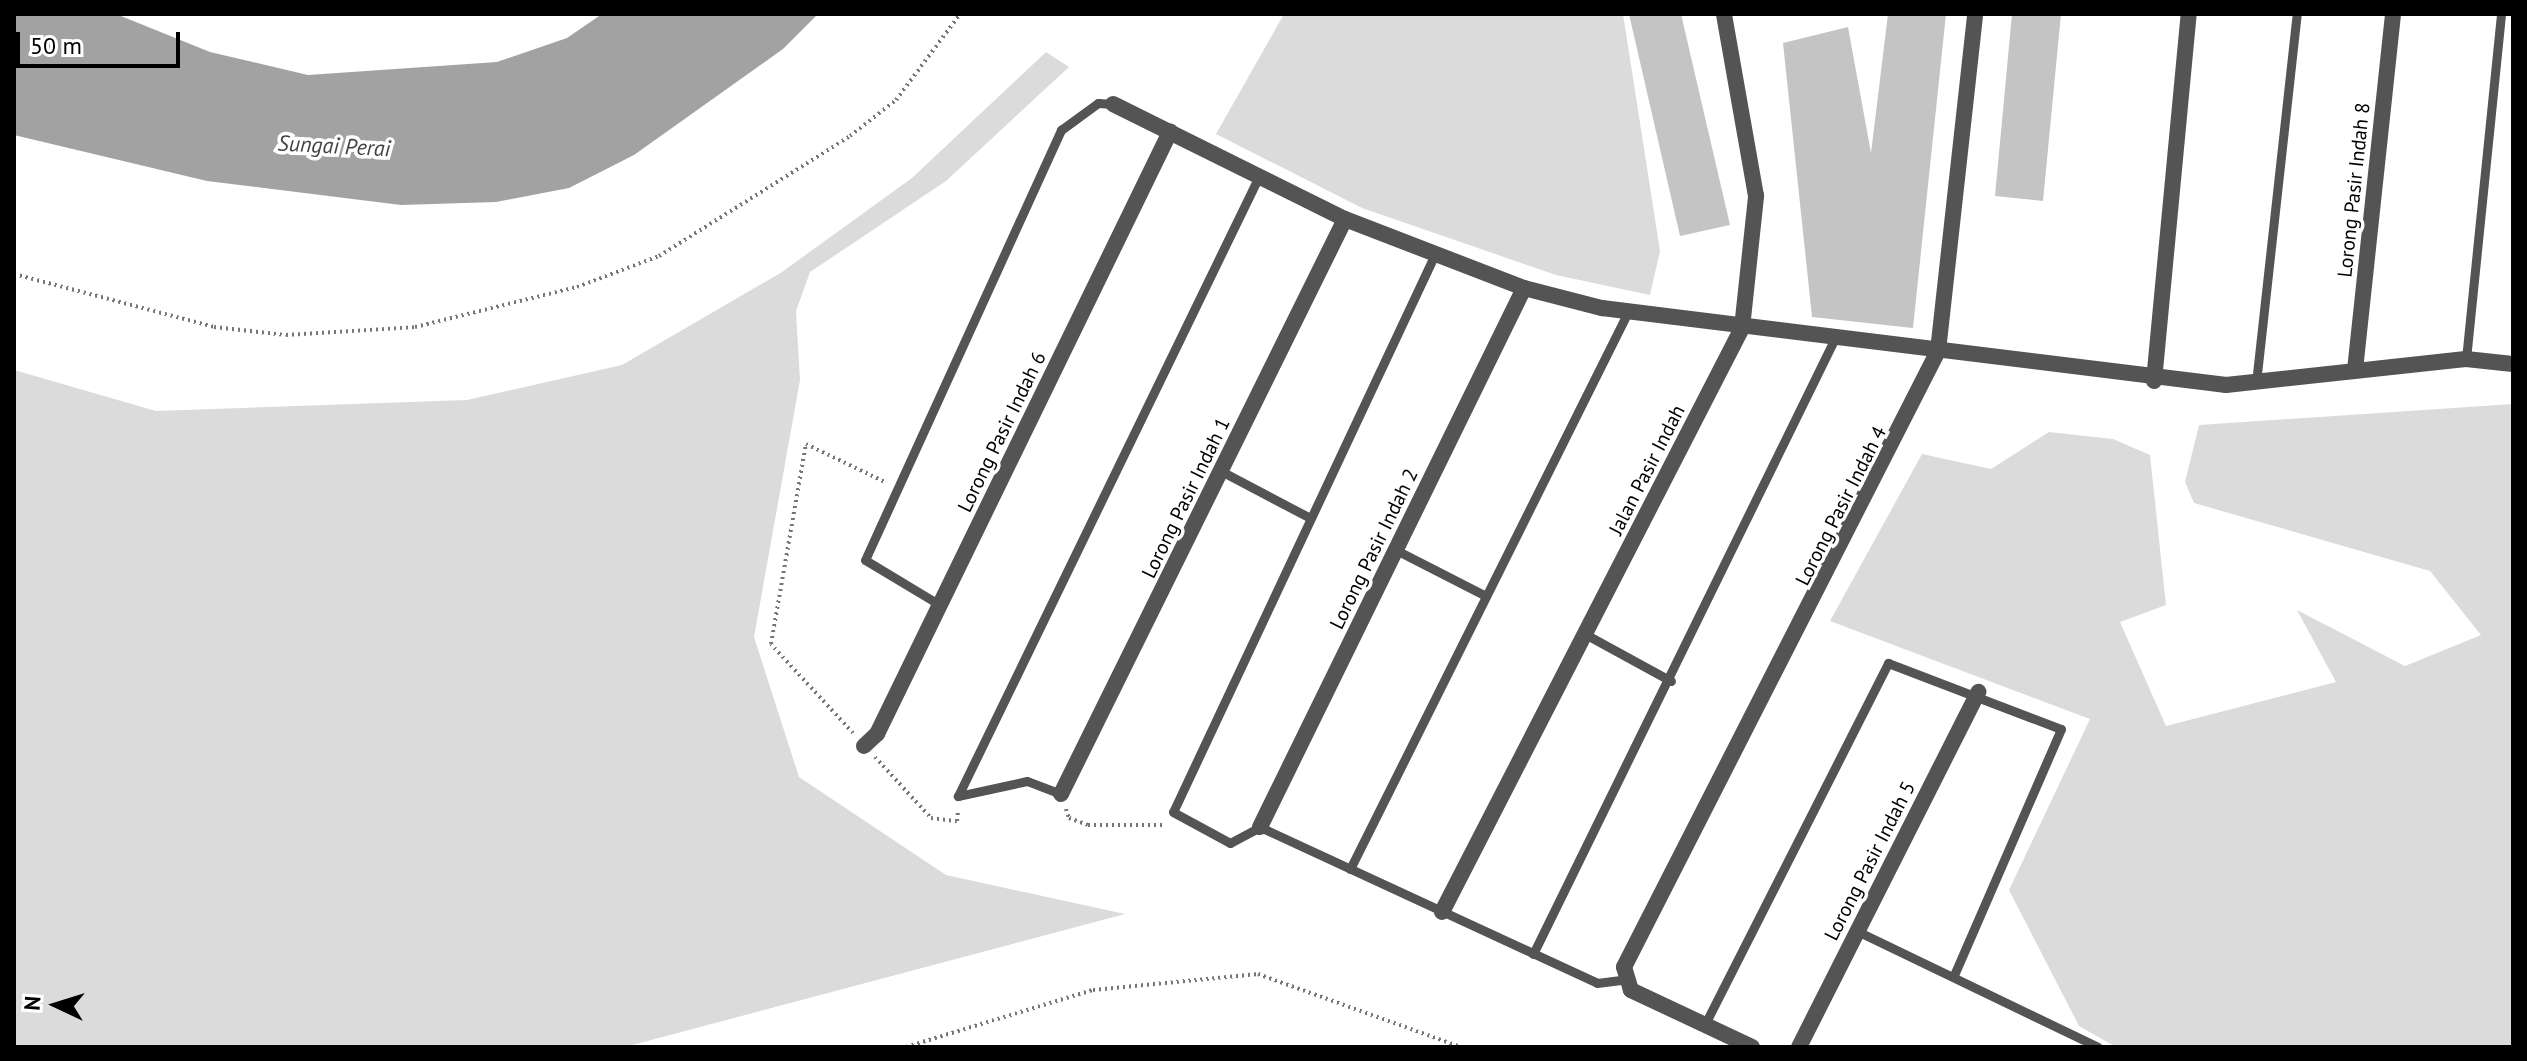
<!DOCTYPE html>
<style>
body{margin:0}
#map{position:relative;width:2527px;height:1061px;overflow:hidden;background:#fff;font-family:"PT Sans",sans-serif}
div>[style]{position:absolute}
.green>*{inset:0;background:#dbdbdb}
.water>*{inset:0;background:#a2a2a2}
.building>*{inset:0;background:#c4c4c4}
.path>*{height:4px;margin-top:-2px;transform-origin:0;background:repeating-linear-gradient(90deg,#767676 0 2px,transparent 0 6px)}
.service>*{height:9px;margin:-4.5px;padding:0 4.5px;transform-origin:4.5px;border-radius:4.5px;background:#545454}
.minor>*{height:16px;margin:-8px;padding:0 8px;transform-origin:8px;border-radius:8px;background:#545454}
span{translate:-50% -50%;white-space:nowrap;text-align:center;line-height:1.15;-webkit-text-stroke:7px #fff;paint-order:stroke}
.street-label{font-size:20px;color:#000}
.water-label{font-size:22px;color:#434343;font-style:italic}
.frame{position:absolute;inset:0;border:16px solid #000;pointer-events:none}
.north{position:absolute;left:16px;top:965px;width:80px;height:80px;-webkit-text-stroke:6px #fff;paint-order:stroke;rotate:274deg;font-size:22px;font-weight:700;line-height:32px;text-align:center;color:#000}
.north::after{content:'';display:block;margin:auto;width:28px;height:36px;background:#000;clip-path:polygon(50% 0,100% 100%,50% 72%,0 100%)}
.scale{position:absolute;left:16px;top:32px;width:164px;height:36px;box-sizing:border-box;border:4px solid #000;border-top:0;padding-left:10px;font-size:24px;line-height:28px;white-space:nowrap;color:#000;-webkit-text-stroke:6px #fff;paint-order:stroke}
</style>
<div id="map">
<div class="green">
<i style="clip-path:polygon(1284px 14px,1623px 14px,1660px 251px,1650px 295px,1556px 275px,1362px 208px,1216px 134px)"></i>
<i style="clip-path:polygon(1046px 52px,1069px 67px,946px 181px,810px 272px,796px 311px,800px 380px,754px 637px,799px 777px,946px 875px,1125px 914px,625px 1047px,14px 1047px,14px 370px,156px 411px,467px 400px,622px 365px,782px 272px,912px 178px)"></i>
<i style="clip-path:polygon(2513px 404px,2513px 1047px,2116px 1047px,2079px 1026px,2009px 890px,2090px 719px,1830px 621px,1922px 454px,1991px 469px,2049px 432px,2113px 439px,2150px 455px,2166px 605px,2120px 622px,2166px 726px,2336px 682px,2297px 610px,2405px 666px,2481px 635px,2430px 571px,2194px 503px,2185px 482px,2199px 425px)"></i>
</div>
<div class="water">
<i style="clip-path:polygon(14px 14px,116px 14px,210px 52px,308px 75px,497px 62px,567px 38px,602px 14px,818px 14px,783px 49px,634px 155px,569px 188px,496px 202px,401px 205px,207px 181px,14px 135px)"></i>
</div>
<div class="building">
<i style="clip-path:polygon(1629px 14px,1681px 14px,1730px 225px,1680px 236px)"></i>
<i style="clip-path:polygon(1888px 14px,1946px 14px,1913px 328px,1812px 317px,1783px 43px,1848px 27px,1871px 153px)"></i>
<i style="clip-path:polygon(2012px 14px,2061px 14px,2043px 201px,1995px 196px)"></i>
</div>
<div class="path">
<i style="left:14px;top:274px;width:207px;rotate:14.8deg"></i>
<i style="left:214px;top:327px;width:72px;rotate:6.3deg"></i>
<i style="left:286px;top:335px;width:129px;rotate:-3.5deg"></i>
<i style="left:415px;top:327px;width:167px;rotate:-13.9deg"></i>
<i style="left:577px;top:287px;width:88px;rotate:-20.7deg"></i>
<i style="left:659px;top:256px;width:226px;rotate:-32.1deg"></i>
<i style="left:850px;top:136px;width:58px;rotate:-38deg"></i>
<i style="left:896px;top:100px;width:107px;rotate:-53.3deg"></i>
<i style="left:853px;top:733px;width:121px;rotate:-132.7deg"></i>
<i style="left:771px;top:644px;width:203px;rotate:-80.1deg"></i>
<i style="left:806px;top:444px;width:88px;rotate:25.7deg"></i>
<i style="left:875px;top:757px;width:83px;rotate:47.4deg"></i>
<i style="left:931px;top:818px;width:26px;rotate:7deg"></i>
<i style="left:957px;top:821px;width:10px;rotate:-84deg"></i>
<i style="left:1066px;top:809px;width:9px;rotate:72deg"></i>
<i style="left:1069px;top:818px;width:20px;rotate:20deg"></i>
<i style="left:1088px;top:825px;width:76px"></i>
<i style="left:906px;top:1047px;width:195px;rotate:-17deg"></i>
<i style="left:1093px;top:990px;width:166px;rotate:-5.5deg"></i>
<i style="left:1258px;top:974px;width:216px;rotate:19.8deg"></i>
</div>
<div class="service">
<i style="left:1435px;top:254px;width:616px;rotate:115.15deg"></i>
<i style="left:1173px;top:812px;width:65px;rotate:28.5deg"></i>
<i style="left:1230px;top:843px;width:34px;rotate:-28deg"></i>
<i style="left:1260px;top:827px;width:371px;rotate:24.8deg"></i>
<i style="left:1597px;top:983px;width:26px;rotate:-7deg"></i>
<i style="left:2466px;top:359px;width:347px;rotate:-84.2deg"></i>
<i style="left:2256px;top:383px;width:371px;rotate:-83.7deg"></i>
<i style="left:1221px;top:471px;width:101px;rotate:27.8deg"></i>
<i style="left:1396px;top:550px;width:101px;rotate:27.1deg"></i>
<i style="left:940px;top:605px;width:87px;rotate:-149deg"></i>
<i style="left:865px;top:560px;width:473px;rotate:-65.5deg"></i>
<i style="left:1061px;top:130px;width:46px;rotate:-36.1deg"></i>
<i style="left:1098px;top:103px;width:15px;rotate:4deg"></i>
<i style="left:1585px;top:634px;width:98px;rotate:28.7deg"></i>
<i style="left:1061px;top:794px;width:36px;rotate:-159deg"></i>
<i style="left:1027px;top:781px;width:71px;rotate:167.7deg"></i>
<i style="left:958px;top:796px;width:689px;rotate:-64.1deg"></i>
<i style="left:1350px;top:869px;width:623px;rotate:-63.48deg"></i>
<i style="left:1857px;top:931px;width:267px;rotate:25.7deg"></i>
<i style="left:1533px;top:954px;width:686px;rotate:-63.88deg"></i>
<i style="left:1705px;top:1024px;width:405px;rotate:-63.1deg"></i>
<i style="left:1888px;top:663px;width:185px;rotate:20.9deg"></i>
<i style="left:2061px;top:729px;width:270px;rotate:113.5deg"></i>
</div>
<div class="minor">
<i style="left:1113px;top:104px;width:259px;rotate:26.4deg"></i>
<i style="left:1345px;top:219px;width:192px;rotate:21.1deg"></i>
<i style="left:1524px;top:288px;width:81px;rotate:14.4deg"></i>
<i style="left:1602px;top:308px;width:629px;rotate:7.03deg"></i>
<i style="left:2226px;top:385px;width:241px;rotate:-6.2deg"></i>
<i style="left:2466px;top:359px;width:47px;rotate:6.1deg"></i>
<i style="left:2355px;top:370px;width:358px;rotate:-83.9deg"></i>
<i style="left:2154px;top:381px;width:369px;rotate:-84.6deg"></i>
<i style="left:864px;top:746px;width:18px;rotate:-43deg"></i>
<i style="left:877px;top:734px;width:670px;rotate:-64.05deg"></i>
<i style="left:1061px;top:794px;width:641px;rotate:-63.71deg"></i>
<i style="left:1260px;top:827px;width:600px;rotate:-63.9deg"></i>
<i style="left:1442px;top:912px;width:657px;rotate:-62.81deg"></i>
<i style="left:1742px;top:328px;width:133px;rotate:-83.9deg"></i>
<i style="left:1756px;top:196px;width:185px;rotate:-100deg"></i>
<i style="left:1752px;top:1047px;width:134px;rotate:-154.8deg"></i>
<i style="left:1631px;top:990px;width:24px;rotate:-107deg"></i>
<i style="left:1624px;top:967px;width:691px;rotate:-62.99deg"></i>
<i style="left:1938px;top:351px;width:339px;rotate:-83.7deg"></i>
<i style="left:1799px;top:1047px;width:398px;rotate:-63.2deg"></i>
</div>
<div class="street-label">
<span style="left:2354px;top:190px;rotate:-84deg">Lorong Pasir Indah 8</span>
<span style="left:1002px;top:432px;rotate:-64deg">Lorong Pasir Indah 6</span>
<span style="left:1647px;top:470px;rotate:-63deg">Jalan Pasir Indah</span>
<span style="left:1186px;top:498px;rotate:-64deg">Lorong Pasir Indah 1</span>
<span style="left:1841px;top:506px;rotate:-63deg">Lorong Pasir Indah 4</span>
<span style="left:1374px;top:549px;rotate:-64deg">Lorong Pasir Indah 2</span>
<span style="left:1870px;top:861px;rotate:-63deg">Lorong Pasir Indah 5</span>
</div>
<div class="water-label">
<span style="left:334px;top:146px;rotate:3deg">Sungai Perai</span>
</div>
<div class="frame"></div>
<div class="north">N</div>
<div class="scale">50 m</div>
</div>
